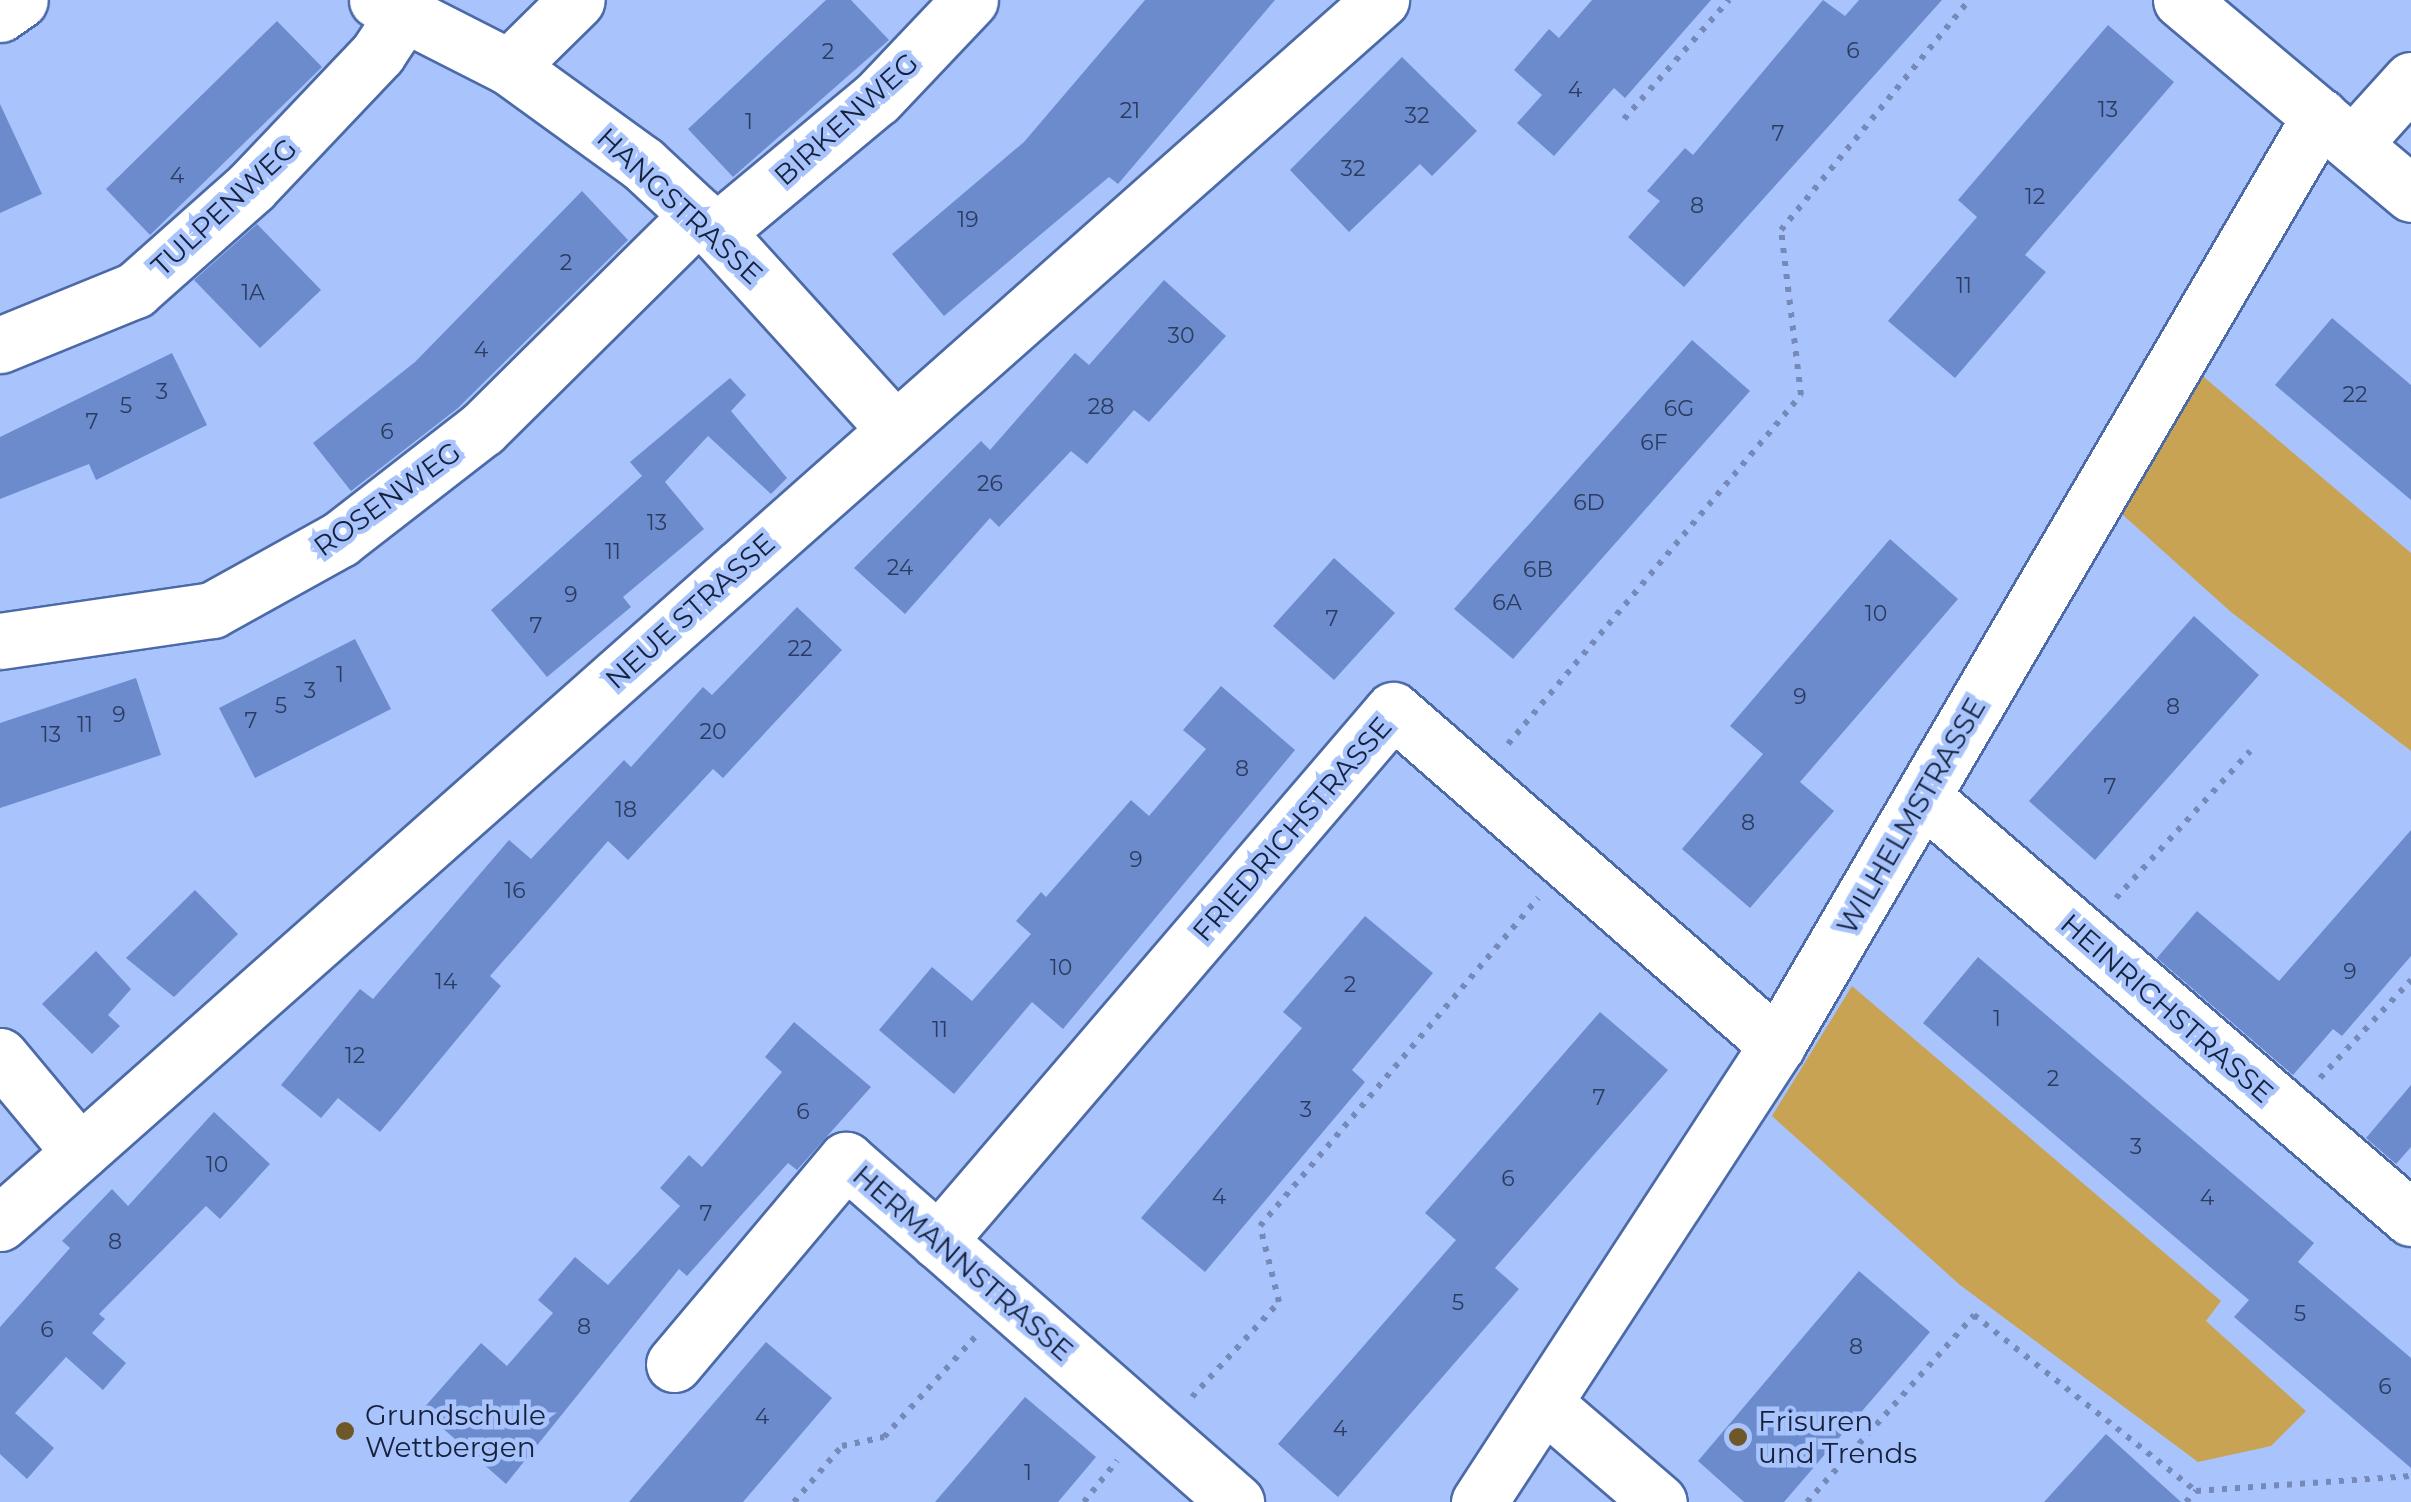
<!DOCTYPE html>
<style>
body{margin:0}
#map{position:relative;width:2411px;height:1502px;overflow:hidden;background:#a9c4fc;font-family:Montserrat,sans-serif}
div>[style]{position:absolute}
.green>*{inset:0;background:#c8a353}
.building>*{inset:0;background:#6c8bcd}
.path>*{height:6px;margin-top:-3px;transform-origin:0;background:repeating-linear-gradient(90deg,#758ab8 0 5px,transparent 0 13px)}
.roads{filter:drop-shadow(2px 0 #4c6aa8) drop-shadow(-2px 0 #4c6aa8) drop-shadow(0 2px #4c6aa8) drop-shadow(0 -2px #4c6aa8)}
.minor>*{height:55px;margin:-27.5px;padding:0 27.5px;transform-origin:27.5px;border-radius:27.5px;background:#fff}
.dots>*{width:28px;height:28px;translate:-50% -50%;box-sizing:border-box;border:5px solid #a9c4fc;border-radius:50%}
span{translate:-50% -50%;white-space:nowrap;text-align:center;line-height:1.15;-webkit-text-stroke:9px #a9c4fc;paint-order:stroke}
.number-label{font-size:22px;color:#2c3c61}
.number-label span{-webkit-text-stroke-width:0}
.street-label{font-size:28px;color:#16223d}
.poi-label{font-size:28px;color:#16223d}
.left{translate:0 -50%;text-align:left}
</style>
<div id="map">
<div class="green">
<i style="clip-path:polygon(2192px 367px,2411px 553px,2411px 751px,2231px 612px,2114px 507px)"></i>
<i style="clip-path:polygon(1852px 986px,2221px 1301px,2206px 1321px,2306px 1411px,2271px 1446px,2198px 1462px,1960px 1285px,1772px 1116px)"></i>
</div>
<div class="building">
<i style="clip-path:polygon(826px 0,851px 0,889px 40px,733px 177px,688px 129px)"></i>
<i style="clip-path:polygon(1145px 0,1275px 0,1118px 184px,1109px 177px,944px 316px,892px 254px,1024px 142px)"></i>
<i style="clip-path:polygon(1592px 0,1711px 0,1625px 98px,1614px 88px,1554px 156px,1517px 123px,1542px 95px,1514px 70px,1549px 29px,1559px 38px)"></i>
<i style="clip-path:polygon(1823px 0,1845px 16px,1859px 0,1942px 0,1684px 287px,1628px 237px,1660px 201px,1647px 191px,1685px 148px,1693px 155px)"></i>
<i style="clip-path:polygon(277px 21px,322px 67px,150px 235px,106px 189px)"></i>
<i style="clip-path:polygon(2108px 25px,2174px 82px,2025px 255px,2046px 272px,1955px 378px,1888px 321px,1977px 217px,1958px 200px)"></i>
<i style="clip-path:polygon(1402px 57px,1477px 131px,1432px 176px,1420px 164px,1349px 232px,1290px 170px)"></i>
<i style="clip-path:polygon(0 104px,42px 194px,0 213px)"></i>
<i style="clip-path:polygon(582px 191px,628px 240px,458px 408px,351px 491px,313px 443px,415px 362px)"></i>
<i style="clip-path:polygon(257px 224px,321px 290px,260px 348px,194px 280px)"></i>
<i style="clip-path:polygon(1164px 280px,1226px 336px,1149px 422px,1134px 410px,1087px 464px,1071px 451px,999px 527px,990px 518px,905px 614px,854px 568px,981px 441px,990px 450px,1075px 353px,1089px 365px)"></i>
<i style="clip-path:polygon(2332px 318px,2411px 385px,2411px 500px,2275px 385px)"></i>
<i style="clip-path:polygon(1692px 340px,1750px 391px,1513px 659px,1454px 609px)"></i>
<i style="clip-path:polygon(172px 353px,207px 425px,96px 480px,89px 464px,0 499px,0 437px)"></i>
<i style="clip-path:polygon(730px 378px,746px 395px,731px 411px,787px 478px,771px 494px,708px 436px,665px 482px,704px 529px,623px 597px,631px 607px,547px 677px,491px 610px,642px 476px,630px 462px)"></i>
<i style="clip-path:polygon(1890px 539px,1958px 599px,1800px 782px,1834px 811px,1750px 908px,1682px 849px,1763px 754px,1730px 726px)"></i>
<i style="clip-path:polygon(1334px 558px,1395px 613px,1334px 680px,1273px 626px)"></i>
<i style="clip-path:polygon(797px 607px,842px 650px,723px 778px,713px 769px,628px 860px,608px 841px,490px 976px,501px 986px,380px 1132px,338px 1098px,321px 1118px,281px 1085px,360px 989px,373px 999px,509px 840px,531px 859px,624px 760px,631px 767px,703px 687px,712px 695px)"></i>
<i style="clip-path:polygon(2194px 616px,2259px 675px,2095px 860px,2029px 801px)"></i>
<i style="clip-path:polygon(355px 639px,391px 709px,255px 778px,219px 708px)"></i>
<i style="clip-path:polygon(136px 678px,161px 755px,0 808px,0 723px)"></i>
<i style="clip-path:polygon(1221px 686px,1295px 750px,1063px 1029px,1032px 1002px,954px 1094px,879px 1030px,932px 967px,972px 1001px,1031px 934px,1016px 921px,1041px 892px,1046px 897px,1131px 800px,1149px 816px,1206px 749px,1183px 730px)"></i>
<i style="clip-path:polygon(2411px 830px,2411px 956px,2342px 1036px,2333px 1029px,2293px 1075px,2157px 958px,2197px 911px,2279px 981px)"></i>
<i style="clip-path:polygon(195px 890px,238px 934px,174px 997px,126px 958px)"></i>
<i style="clip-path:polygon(1365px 916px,1433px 973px,1352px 1070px,1365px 1082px,1205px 1272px,1141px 1218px,1302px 1028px,1283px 1012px)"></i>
<i style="clip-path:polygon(96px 951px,131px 989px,108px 1015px,120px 1026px,92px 1054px,42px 1004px)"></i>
<i style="clip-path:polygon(1978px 957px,2314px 1243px,2298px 1262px,2411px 1358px,2411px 1468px,2234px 1317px,2249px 1300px,1923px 1023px)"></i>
<i style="clip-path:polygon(1600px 1012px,1668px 1070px,1495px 1268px,1519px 1289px,1338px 1497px,1278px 1444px,1456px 1240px,1425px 1213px)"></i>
<i style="clip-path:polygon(794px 1022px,871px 1087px,797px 1170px,788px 1163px,687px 1276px,679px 1269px,506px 1484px,422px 1410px,481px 1343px,507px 1366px,553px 1313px,538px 1300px,575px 1257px,608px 1285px,680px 1206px,660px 1188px,689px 1155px,702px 1167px,782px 1072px,765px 1057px)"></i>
<i style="clip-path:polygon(2411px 1085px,2411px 1147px,2396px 1164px,2366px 1138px)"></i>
<i style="clip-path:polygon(214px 1112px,270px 1164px,220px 1219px,206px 1206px,99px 1314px,105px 1319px,92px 1333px,126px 1363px,103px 1390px,66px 1357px,15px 1413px,54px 1448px,27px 1479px,0 1454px,0 1327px,70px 1248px,62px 1241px,112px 1189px,128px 1206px)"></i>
<i style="clip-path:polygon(1859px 1271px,1930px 1332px,1784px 1502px,1744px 1502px,1698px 1461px)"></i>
<i style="clip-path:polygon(766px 1342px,832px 1398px,743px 1502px,629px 1502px)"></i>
<i style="clip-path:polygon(1025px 1397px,1096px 1457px,1058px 1502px,935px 1502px)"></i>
<i style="clip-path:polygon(2106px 1434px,2181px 1502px,2044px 1502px)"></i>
</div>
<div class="path">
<i style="left:1624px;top:119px;width:159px;rotate:-48.6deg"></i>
<i style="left:1508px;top:744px;width:456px;rotate:-50deg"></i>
<i style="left:1801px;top:395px;width:166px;rotate:-96.9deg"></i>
<i style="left:1781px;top:230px;width:297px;rotate:-50.7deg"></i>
<i style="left:2116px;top:898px;width:199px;rotate:-47.6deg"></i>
<i style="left:2320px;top:1078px;width:134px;rotate:-47.1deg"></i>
<i style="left:1192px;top:1397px;width:129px;rotate:-47.5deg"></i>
<i style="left:1279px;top:1302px;width:78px;rotate:-104deg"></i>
<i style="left:1260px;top:1226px;width:430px;rotate:-49.7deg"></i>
<i style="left:794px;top:1502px;width:74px;rotate:-49.4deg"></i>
<i style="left:842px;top:1446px;width:43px;rotate:-12.1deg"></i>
<i style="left:884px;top:1437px;width:137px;rotate:-47.7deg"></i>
<i style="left:1084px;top:1502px;width:53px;rotate:-51.2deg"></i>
<i style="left:1807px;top:1502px;width:251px;rotate:-48.2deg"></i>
<i style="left:1974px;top:1315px;width:283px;rotate:38.4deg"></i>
<i style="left:2196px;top:1491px;width:216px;rotate:-4deg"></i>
<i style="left:2186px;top:1502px;width:15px;rotate:-48deg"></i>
</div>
<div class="roads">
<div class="minor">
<i style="left:377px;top:0;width:148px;rotate:26.9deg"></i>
<i style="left:509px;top:67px;width:165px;rotate:35.9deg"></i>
<i style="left:643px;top:164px;width:100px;rotate:43deg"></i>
<i style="left:716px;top:232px;width:265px;rotate:47.8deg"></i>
<i style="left:2181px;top:0;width:301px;rotate:40.1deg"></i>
<i style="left:0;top:14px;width:24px;rotate:-35deg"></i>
<i style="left:509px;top:67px;width:95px;rotate:-44.6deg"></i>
<i style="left:2354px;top:143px;width:85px;rotate:-47.9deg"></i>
<i style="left:716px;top:232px;width:209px;rotate:-39.8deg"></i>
<i style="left:877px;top:98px;width:135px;rotate:-46.5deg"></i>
<i style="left:0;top:345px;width:146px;rotate:-22.2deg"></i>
<i style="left:135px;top:290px;width:155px;rotate:-41.6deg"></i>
<i style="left:251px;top:187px;width:185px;rotate:-46.5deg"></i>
<i style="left:378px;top:53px;width:49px;rotate:-56.6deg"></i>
<i style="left:0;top:641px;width:214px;rotate:-8.3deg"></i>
<i style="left:212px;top:610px;width:146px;rotate:-29deg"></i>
<i style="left:340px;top:539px;width:180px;rotate:-37.8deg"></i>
<i style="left:482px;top:429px;width:304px;rotate:-44.7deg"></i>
<i style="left:1924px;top:798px;width:643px;rotate:40.78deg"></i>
<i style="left:0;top:1056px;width:125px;rotate:50.2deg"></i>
<i style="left:0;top:1223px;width:1845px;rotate:-41.53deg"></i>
<i style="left:938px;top:1241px;width:699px;rotate:-49.41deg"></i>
<i style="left:1393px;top:710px;width:510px;rotate:41.1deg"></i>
<i style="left:674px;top:1364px;width:267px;rotate:-49.9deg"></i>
<i style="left:846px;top:1160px;width:519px;rotate:41.25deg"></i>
<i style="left:1545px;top:1404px;width:150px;rotate:40.7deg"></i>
<i style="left:1479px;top:1502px;width:546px;rotate:-56.89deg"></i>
<i style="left:1777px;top:1045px;width:1076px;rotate:-59.69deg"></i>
</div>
</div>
<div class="dots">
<i style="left:345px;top:1431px;background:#6f5828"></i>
<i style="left:1738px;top:1437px;background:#6f5828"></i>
</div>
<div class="number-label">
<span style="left:1853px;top:51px">6</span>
<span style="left:828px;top:52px">2</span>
<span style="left:1575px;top:90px">4</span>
<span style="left:2108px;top:110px">13</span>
<span style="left:1130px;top:111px">21</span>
<span style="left:1417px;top:116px">32</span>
<span style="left:749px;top:122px">1</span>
<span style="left:1778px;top:134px">7</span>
<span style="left:1353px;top:169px">32</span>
<span style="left:177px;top:176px">4</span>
<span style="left:2035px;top:197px">12</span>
<span style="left:1697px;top:206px">8</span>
<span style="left:968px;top:220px">19</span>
<span style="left:566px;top:263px">2</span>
<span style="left:1964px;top:286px">11</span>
<span style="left:253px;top:293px">1A</span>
<span style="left:1181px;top:336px">30</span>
<span style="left:481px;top:350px">4</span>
<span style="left:162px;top:392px">3</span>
<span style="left:2355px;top:395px">22</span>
<span style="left:126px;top:406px">5</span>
<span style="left:1101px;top:407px">28</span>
<span style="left:1679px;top:409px">6G</span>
<span style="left:92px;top:422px">7</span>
<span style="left:387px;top:432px">6</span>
<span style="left:1654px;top:443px">6F</span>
<span style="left:990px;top:484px">26</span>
<span style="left:1589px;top:503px">6D</span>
<span style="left:657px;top:523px">13</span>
<span style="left:613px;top:552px">11</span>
<span style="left:900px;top:568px">24</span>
<span style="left:1538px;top:570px">6B</span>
<span style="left:571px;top:595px">9</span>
<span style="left:1507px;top:603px">6A</span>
<span style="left:1876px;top:614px">10</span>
<span style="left:1332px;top:619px">7</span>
<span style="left:536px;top:626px">7</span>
<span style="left:800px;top:649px">22</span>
<span style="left:340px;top:675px">1</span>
<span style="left:310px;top:691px">3</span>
<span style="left:1800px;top:697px">9</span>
<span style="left:281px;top:706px">5</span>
<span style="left:2173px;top:707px">8</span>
<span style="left:119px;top:715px">9</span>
<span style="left:251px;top:721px">7</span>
<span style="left:85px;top:725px">11</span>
<span style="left:713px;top:732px">20</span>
<span style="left:51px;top:735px">13</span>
<span style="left:1242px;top:769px">8</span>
<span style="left:2110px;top:787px">7</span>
<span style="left:626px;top:810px">18</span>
<span style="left:1748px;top:823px">8</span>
<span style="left:1136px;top:860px">9</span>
<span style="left:515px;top:891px">16</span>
<span style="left:1061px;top:968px">10</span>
<span style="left:2350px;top:972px">9</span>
<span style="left:446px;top:982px">14</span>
<span style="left:1350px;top:985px">2</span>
<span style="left:1997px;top:1019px">1</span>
<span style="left:940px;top:1030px">11</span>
<span style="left:355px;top:1056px">12</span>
<span style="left:2053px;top:1079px">2</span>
<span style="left:1599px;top:1098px">7</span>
<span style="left:1306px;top:1110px">3</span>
<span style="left:803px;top:1112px">6</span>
<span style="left:2136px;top:1147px">3</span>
<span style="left:217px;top:1165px">10</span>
<span style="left:1508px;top:1179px">6</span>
<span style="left:1219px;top:1197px">4</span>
<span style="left:2207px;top:1198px">4</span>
<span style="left:706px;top:1214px">7</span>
<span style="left:115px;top:1242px">8</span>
<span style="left:1458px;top:1303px">5</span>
<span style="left:2300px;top:1314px">5</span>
<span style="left:584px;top:1327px">8</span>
<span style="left:47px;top:1330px">6</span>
<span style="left:1856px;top:1347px">8</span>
<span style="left:2385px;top:1387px">6</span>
<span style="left:762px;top:1417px">4</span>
<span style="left:1340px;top:1429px">4</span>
<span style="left:1028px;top:1473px">1</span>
</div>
<div class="street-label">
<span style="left:846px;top:119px;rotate:-42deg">BIRKENWEG</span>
<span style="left:680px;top:206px;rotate:43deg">HANGSTRASSE</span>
<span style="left:224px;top:207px;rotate:-43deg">TULPENWEG</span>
<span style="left:387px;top:499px;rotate:-36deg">ROSENWEG</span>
<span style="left:690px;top:611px;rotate:-42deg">NEUE STRASSE</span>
<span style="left:1911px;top:816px;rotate:-60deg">WILHELMSTRASSE</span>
<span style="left:1292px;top:829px;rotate:-49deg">FRIEDRICHSTRASSE</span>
<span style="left:2167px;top:1008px;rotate:41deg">HEINRICHSTRASSE</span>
<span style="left:963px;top:1263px;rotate:41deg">HERMANNSTRASSE</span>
</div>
<div class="poi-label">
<span class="left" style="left:365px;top:1431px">Grundschule<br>Wettbergen</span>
<span class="left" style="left:1758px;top:1437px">Frisuren<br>und Trends</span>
</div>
</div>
